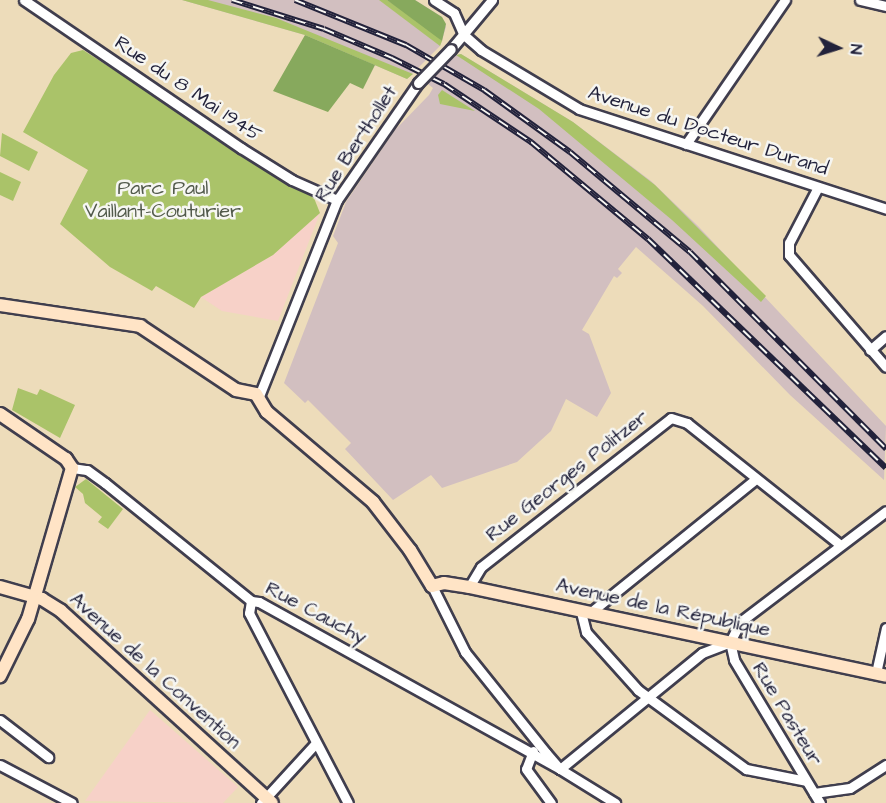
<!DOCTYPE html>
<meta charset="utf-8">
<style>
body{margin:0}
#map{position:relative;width:886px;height:803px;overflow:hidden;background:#eddcba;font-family:"Architects Daughter",sans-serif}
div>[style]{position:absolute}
.built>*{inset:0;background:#f7d1c8}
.industrial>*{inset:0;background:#d2bfc0}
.green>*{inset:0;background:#aac369}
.forest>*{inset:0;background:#87a95d}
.roads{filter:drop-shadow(2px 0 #403e4e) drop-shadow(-2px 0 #403e4e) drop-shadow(0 2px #403e4e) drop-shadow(0 -2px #403e4e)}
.street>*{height:9px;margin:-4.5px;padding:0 4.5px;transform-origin:4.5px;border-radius:4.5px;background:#fff}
.secondary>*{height:12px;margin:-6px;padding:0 6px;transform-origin:6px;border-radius:6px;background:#ffe4c6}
.rail>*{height:6px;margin-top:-3px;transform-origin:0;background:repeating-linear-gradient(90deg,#f6f6f2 0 11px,#22223b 0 22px);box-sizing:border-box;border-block:2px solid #22223b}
.bridges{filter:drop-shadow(2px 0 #403e4e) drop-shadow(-2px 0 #403e4e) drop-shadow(0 2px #403e4e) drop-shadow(0 -2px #403e4e)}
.street-bridge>*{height:9px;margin:-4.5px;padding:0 4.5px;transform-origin:4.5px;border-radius:4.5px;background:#fff}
span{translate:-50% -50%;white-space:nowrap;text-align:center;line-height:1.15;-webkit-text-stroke:5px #f6f6f2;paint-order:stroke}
.street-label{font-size:20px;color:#22223b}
.park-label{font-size:20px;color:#525a4b}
.north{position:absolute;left:808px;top:18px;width:60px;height:60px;-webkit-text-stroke:4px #f6f6f2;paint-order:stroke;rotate:94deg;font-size:16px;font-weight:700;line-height:24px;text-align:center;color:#22223b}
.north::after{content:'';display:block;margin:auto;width:21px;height:27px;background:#22223b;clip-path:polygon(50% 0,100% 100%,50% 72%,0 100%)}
</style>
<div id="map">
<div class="built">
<i style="clip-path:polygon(320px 213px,278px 321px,222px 311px,201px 297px,273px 255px)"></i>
<i style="clip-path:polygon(150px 710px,238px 787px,223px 803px,85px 801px)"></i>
</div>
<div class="industrial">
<i style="clip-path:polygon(182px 0,415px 0,442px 17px,446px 27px,440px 46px,407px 79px,305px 35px)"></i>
<i style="clip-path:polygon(461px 54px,573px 122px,651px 181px,698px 226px,886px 426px,884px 480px,790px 395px,703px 306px,636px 247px,618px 269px,622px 273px,617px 278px,614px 276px,582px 330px,589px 334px,611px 393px,597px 417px,566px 399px,551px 431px,517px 462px,442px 488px,431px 475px,393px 500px,345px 449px,351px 443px,308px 400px,305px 403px,284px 383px,338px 243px,333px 236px,346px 202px,395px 130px,429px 95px,433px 88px,428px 84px,456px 55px)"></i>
</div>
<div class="green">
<i style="clip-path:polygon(182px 0,208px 0,276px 18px,413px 74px,407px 79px,305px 35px)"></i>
<i style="clip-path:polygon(379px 0,387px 0,427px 26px,442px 41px,440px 46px)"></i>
<i style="clip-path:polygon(83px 50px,314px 198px,320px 213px,273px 255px,201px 297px,194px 308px,156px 286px,152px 291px,110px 267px,60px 224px,88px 170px,23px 132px,54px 75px,71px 53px)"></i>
<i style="clip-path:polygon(461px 54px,573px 122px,655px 185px,766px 296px,761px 302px,672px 220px,539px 109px,456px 55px)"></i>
<i style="clip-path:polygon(442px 90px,475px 111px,440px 104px,438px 95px)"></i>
<i style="clip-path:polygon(2px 133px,38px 152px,29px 171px,0 156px)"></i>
<i style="clip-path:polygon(0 172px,21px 182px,13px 201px,0 195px)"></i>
<i style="clip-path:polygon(18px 388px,37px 395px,40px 389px,75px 405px,60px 438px,12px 410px)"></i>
<i style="clip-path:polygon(86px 479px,123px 509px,108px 529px,98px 522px,102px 517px,85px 503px,83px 494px,75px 487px)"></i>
</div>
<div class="forest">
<i style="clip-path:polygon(387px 0,415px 0,442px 17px,446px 24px,442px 41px)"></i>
<i style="clip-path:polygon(305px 35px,375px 65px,363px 89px,350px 83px,328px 112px,273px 91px)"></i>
</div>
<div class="roads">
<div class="street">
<i style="left:24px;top:0;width:263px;rotate:34.3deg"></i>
<i style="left:241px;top:148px;width:60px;rotate:32.1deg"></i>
<i style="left:292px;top:180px;width:49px;rotate:24deg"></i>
<i style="left:434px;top:0;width:24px;rotate:33deg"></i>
<i style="left:454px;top:13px;width:24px;rotate:66deg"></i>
<i style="left:464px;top:35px;width:23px;rotate:41deg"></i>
<i style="left:481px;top:50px;width:114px;rotate:31deg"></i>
<i style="left:579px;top:109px;width:323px;rotate:18deg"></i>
<i style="left:860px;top:0;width:27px;rotate:13deg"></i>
<i style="left:451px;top:49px;width:64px;rotate:-50.1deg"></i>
<i style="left:686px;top:144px;width:175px;rotate:-55.5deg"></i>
<i style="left:818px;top:187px;width:63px;rotate:117.4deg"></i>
<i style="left:789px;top:243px;width:12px;rotate:90deg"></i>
<i style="left:789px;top:255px;width:148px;rotate:49.1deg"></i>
<i style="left:870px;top:350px;width:21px;rotate:-41deg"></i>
<i style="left:259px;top:396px;width:211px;rotate:-68.3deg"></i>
<i style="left:337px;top:200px;width:142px;rotate:-55.3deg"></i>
<i style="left:72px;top:468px;width:15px;rotate:8deg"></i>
<i style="left:87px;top:470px;width:22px;rotate:36deg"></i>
<i style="left:105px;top:483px;width:188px;rotate:38.9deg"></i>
<i style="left:251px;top:601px;width:8px;rotate:7deg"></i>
<i style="left:259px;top:602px;width:344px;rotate:29deg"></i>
<i style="left:432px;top:586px;width:74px;rotate:63.4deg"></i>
<i style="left:465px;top:652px;width:129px;rotate:51.3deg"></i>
<i style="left:546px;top:753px;width:21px;rotate:49deg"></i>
<i style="left:560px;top:769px;width:65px;rotate:31.7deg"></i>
<i style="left:469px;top:587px;width:23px;rotate:-59deg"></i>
<i style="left:481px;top:567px;width:241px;rotate:-38.1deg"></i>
<i style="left:671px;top:418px;width:17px;rotate:17deg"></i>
<i style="left:687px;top:423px;width:194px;rotate:38.5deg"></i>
<i style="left:251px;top:601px;width:12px;rotate:99deg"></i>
<i style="left:249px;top:613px;width:214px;rotate:62.5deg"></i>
<i style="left:581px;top:612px;width:21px;rotate:76deg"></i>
<i style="left:586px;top:632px;width:78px;rotate:48.1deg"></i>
<i style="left:638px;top:690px;width:134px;rotate:36.2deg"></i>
<i style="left:746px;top:769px;width:61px;rotate:11.3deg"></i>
<i style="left:591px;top:612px;width:212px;rotate:-38.9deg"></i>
<i style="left:730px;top:642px;width:18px;rotate:77deg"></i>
<i style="left:734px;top:660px;width:167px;rotate:59deg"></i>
<i style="left:876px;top:673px;width:46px;rotate:-77.5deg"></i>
<i style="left:0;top:720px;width:61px;rotate:37.6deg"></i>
<i style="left:533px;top:751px;width:19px;rotate:111deg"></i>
<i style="left:526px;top:769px;width:42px;rotate:53.7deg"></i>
<i style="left:0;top:765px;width:81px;rotate:27.8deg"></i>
<i style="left:560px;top:769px;width:183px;rotate:-39.2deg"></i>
<i style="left:702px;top:653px;width:30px;rotate:-21deg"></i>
<i style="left:730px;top:642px;width:22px;rotate:-63deg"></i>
<i style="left:740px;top:622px;width:183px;rotate:-37.2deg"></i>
<i style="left:814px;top:793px;width:36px;rotate:-8deg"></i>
<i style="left:850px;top:788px;width:43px;rotate:-32.6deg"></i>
<i style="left:261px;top:803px;width:80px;rotate:-47.5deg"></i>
</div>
<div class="secondary">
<i style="left:0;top:305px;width:142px;rotate:8.5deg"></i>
<i style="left:140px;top:326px;width:115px;rotate:33.7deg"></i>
<i style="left:236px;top:390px;width:20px;rotate:11deg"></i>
<i style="left:256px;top:394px;width:21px;rotate:59deg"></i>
<i style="left:267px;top:412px;width:139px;rotate:40.3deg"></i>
<i style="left:373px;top:502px;width:61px;rotate:52.4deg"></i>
<i style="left:410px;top:550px;width:42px;rotate:58.6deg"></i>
<i style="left:432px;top:586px;width:12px;rotate:-14deg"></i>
<i style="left:444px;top:583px;width:25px;rotate:9deg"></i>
<i style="left:469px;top:587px;width:426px;rotate:12deg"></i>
<i style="left:0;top:414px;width:80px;rotate:34.3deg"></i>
<i style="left:66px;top:459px;width:11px;rotate:56deg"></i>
<i style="left:72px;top:468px;width:157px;rotate:106.2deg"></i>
<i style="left:28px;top:619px;width:64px;rotate:116.2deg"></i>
<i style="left:0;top:587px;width:44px;rotate:15.9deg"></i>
<i style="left:42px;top:599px;width:22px;rotate:32deg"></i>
<i style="left:61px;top:611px;width:285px;rotate:42.3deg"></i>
</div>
</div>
<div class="rail">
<i style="left:232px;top:0;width:96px;rotate:17.5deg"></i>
<i style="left:324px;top:29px;width:74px;rotate:23.1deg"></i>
<i style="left:392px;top:58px;width:58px;rotate:26.6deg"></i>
<i style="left:444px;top:84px;width:105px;rotate:33.7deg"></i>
<i style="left:531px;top:142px;width:152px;rotate:39.7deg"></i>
<i style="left:648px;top:239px;width:330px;rotate:43.9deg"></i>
<i style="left:295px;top:0;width:120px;rotate:22.1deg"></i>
<i style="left:406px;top:45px;width:90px;rotate:30deg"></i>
<i style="left:484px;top:90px;width:106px;rotate:35.8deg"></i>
<i style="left:570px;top:152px;width:156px;rotate:39.8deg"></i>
<i style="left:690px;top:252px;width:278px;rotate:45.1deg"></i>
</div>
<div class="bridges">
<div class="street-bridge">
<i style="left:418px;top:83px;width:47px;rotate:-45.9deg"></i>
</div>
</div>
<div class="street-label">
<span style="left:188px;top:89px;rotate:34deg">Rue du 8 Mai 1945</span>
<span style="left:708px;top:131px;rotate:18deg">Avenue du Docteur Durand</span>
<span style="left:356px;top:144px;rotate:-57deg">Rue Berthollet</span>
<span style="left:567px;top:476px;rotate:-38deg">Rue Georges Politzer</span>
<span style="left:663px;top:608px;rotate:12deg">Avenue de la République</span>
<span style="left:316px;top:613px;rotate:28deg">Rue Cauchy</span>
<span style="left:155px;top:671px;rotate:42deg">Avenue de la Convention</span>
<span style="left:787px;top:714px;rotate:59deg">Rue Pasteur</span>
</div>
<div class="park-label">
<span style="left:163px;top:200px">Parc Paul<br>Vaillant-Couturier</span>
</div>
<div class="north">N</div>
</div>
